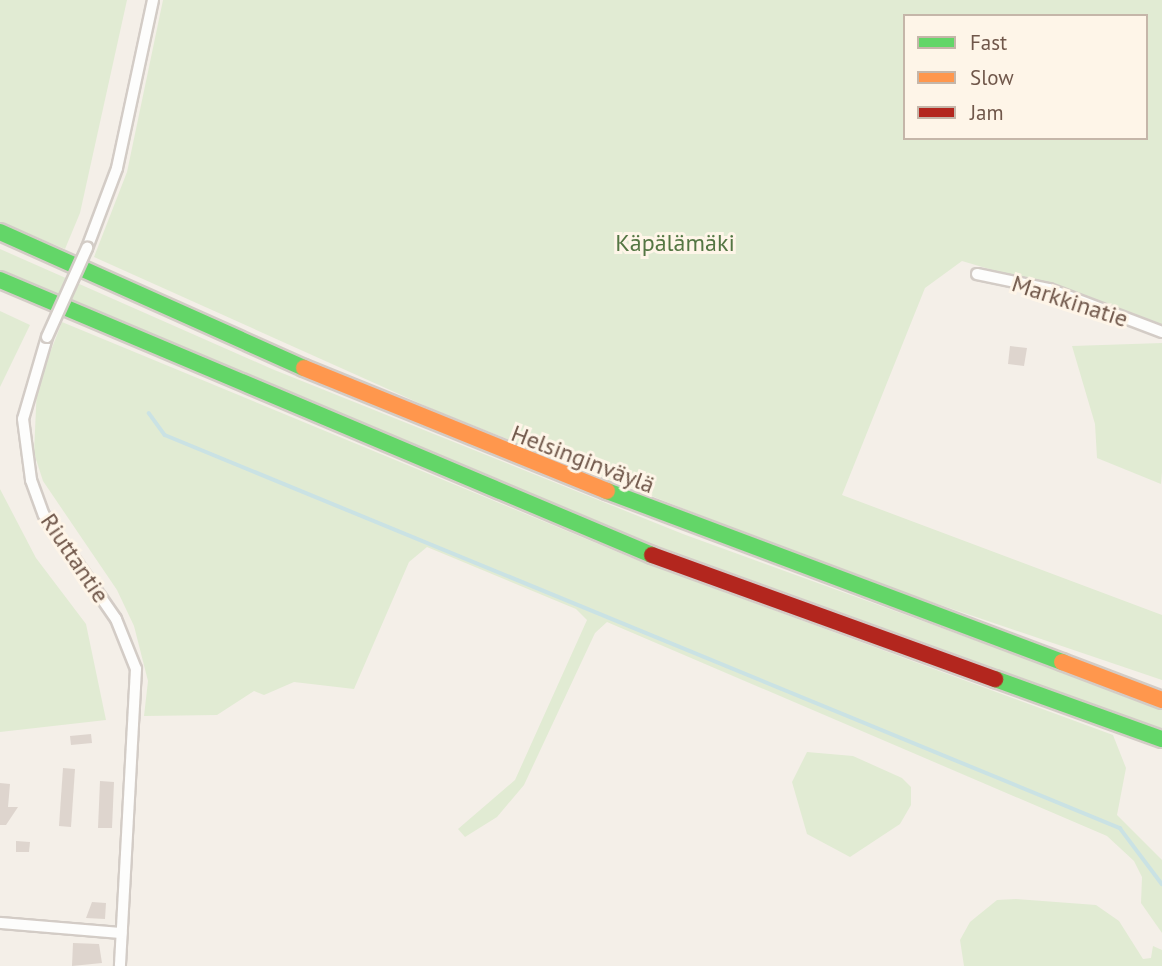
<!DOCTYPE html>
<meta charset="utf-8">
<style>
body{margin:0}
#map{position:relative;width:1162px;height:966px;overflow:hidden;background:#f4efe8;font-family:"PT Sans",sans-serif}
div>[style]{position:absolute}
.green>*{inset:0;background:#e1ebd3}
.stream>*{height:3.5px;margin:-1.75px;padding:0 1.75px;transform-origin:1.75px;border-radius:1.75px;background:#cae2e4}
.building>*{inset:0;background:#ded5ce}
.roads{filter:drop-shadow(2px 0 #d3ccc6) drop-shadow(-2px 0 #d3ccc6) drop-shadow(0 2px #d3ccc6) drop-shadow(0 -2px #d3ccc6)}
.street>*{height:10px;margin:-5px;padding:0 5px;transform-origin:5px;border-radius:5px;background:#fdfdfc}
.fast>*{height:16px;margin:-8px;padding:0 8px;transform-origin:8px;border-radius:8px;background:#63d668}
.slow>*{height:16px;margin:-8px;padding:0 8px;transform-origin:8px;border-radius:8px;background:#ff974d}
.jam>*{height:16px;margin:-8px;padding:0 8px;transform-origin:8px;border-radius:8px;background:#b3261e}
.bridges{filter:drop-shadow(2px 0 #d3ccc6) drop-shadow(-2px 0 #d3ccc6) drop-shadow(0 2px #d3ccc6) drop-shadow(0 -2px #d3ccc6)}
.street-bridge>*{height:10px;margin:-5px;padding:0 5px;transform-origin:5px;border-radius:5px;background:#fdfdfc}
span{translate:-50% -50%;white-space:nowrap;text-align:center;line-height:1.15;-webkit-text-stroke:6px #fef5e8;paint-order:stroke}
.park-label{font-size:24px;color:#547643}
.street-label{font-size:24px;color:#70574a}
.legend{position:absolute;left:903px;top:14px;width:245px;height:126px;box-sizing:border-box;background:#fef5e8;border:2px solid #c5b6a9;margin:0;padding:9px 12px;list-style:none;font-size:21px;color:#70574a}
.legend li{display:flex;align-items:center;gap:14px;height:35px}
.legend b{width:35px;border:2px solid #c5b6a9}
</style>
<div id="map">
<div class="green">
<i style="clip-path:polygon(0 0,127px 0,80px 213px,65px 249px,0 222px)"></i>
<i style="clip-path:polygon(evenodd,163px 0,1162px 0,1162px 330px,1098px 301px,962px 261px,925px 288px,842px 495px,1162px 615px,1162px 680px,849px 574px,439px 412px,94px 257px,127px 172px,163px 0,905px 16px,1146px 16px,1146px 138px,905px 138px,905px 16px)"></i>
<i style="clip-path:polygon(0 249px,272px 369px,683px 534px,1162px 708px,1162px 730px,614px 533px,94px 314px,0 271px)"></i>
<i style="clip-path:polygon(0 311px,30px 325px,0 387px)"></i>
<i style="clip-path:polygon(62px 322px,632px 558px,1113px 735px,1126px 768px,1117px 815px,1162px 860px,1162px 933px,1141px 903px,1142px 877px,1134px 861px,1107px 836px,607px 622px,595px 633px,524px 785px,497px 817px,465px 837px,458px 829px,515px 780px,587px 620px,576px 609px,427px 547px,409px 562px,354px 689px,294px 682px,264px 695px,254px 691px,217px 715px,144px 716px,148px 681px,134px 626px,117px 590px,43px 481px,34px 453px,37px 386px)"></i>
<i style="clip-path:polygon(1162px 343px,1162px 472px,1161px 484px,1097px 458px,1095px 424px,1072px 346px)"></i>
<i style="clip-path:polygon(0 489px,36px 558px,86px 624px,106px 720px,0 732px)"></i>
<i style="clip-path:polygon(807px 752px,853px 756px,902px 778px,911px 787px,911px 805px,900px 824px,850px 857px,807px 834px,792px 782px)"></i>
<i style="clip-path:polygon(1016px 899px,1096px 905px,1119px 921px,1143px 959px,1151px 958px,1153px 946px,1162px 950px,1162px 966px,964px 966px,960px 940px,970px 922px,997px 900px)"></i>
</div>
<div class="stream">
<i style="left:149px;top:413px;width:27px;rotate:54deg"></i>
<i style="left:165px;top:435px;width:1033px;rotate:22.37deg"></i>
<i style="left:1120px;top:828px;width:70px;rotate:53.1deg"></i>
</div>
<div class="building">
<i style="clip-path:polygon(1010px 346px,1027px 348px,1024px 366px,1008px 364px)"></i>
<i style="clip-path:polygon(91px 734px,92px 743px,71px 745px,70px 736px)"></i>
<i style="clip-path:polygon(63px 768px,75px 769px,71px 827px,59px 826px)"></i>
<i style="clip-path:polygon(100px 781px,114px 782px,112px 828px,98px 828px)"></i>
<i style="clip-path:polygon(0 783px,10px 784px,8px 807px,18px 807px,6px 825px,0 825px)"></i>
<i style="clip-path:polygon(16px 841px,30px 842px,29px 852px,16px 852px)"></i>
<i style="clip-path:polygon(92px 902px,106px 903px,105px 919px,86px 918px)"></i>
<i style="clip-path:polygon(73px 943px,99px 944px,102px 963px,72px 966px)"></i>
</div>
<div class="roads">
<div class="street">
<i style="left:87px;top:248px;width:85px;rotate:-69.4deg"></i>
<i style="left:117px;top:168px;width:172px;rotate:-77.9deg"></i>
<i style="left:977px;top:274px;width:74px;rotate:11.8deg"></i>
<i style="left:1049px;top:289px;width:121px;rotate:20.8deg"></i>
<i style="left:47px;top:337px;width:85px;rotate:106.3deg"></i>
<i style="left:23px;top:419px;width:62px;rotate:82.5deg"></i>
<i style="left:31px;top:480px;width:37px;rotate:70deg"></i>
<i style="left:44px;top:515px;width:126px;rotate:55.3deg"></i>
<i style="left:116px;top:619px;width:54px;rotate:68.2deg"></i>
<i style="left:136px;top:669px;width:297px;rotate:93.1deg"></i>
<i style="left:0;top:923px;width:122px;rotate:4.7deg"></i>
</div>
<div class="fast">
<i style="left:0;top:232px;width:333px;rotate:24.1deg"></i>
<i style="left:0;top:280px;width:708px;rotate:22.87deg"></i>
<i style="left:607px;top:491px;width:486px;rotate:20.6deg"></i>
<i style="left:995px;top:679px;width:177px;rotate:19.8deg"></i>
</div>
<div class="slow">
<i style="left:304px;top:368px;width:327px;rotate:22.1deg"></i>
<i style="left:1062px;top:662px;width:107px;rotate:20.8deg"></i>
</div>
<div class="jam">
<i style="left:652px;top:555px;width:365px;rotate:19.9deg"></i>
</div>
</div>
<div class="bridges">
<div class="street-bridge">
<i style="left:47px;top:337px;width:98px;rotate:-65.8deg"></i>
</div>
</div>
<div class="park-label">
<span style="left:675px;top:243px">Käpälämäki</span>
</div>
<div class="street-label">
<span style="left:1070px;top:301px;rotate:18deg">Markkinatie</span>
<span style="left:583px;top:459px;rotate:21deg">Helsinginväylä</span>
<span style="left:75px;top:558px;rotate:56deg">Riuttantie</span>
</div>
<ul class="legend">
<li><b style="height:9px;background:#63d668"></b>Fast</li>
<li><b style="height:9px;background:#ff974d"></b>Slow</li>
<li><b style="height:9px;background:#b3261e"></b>Jam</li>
</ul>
</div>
